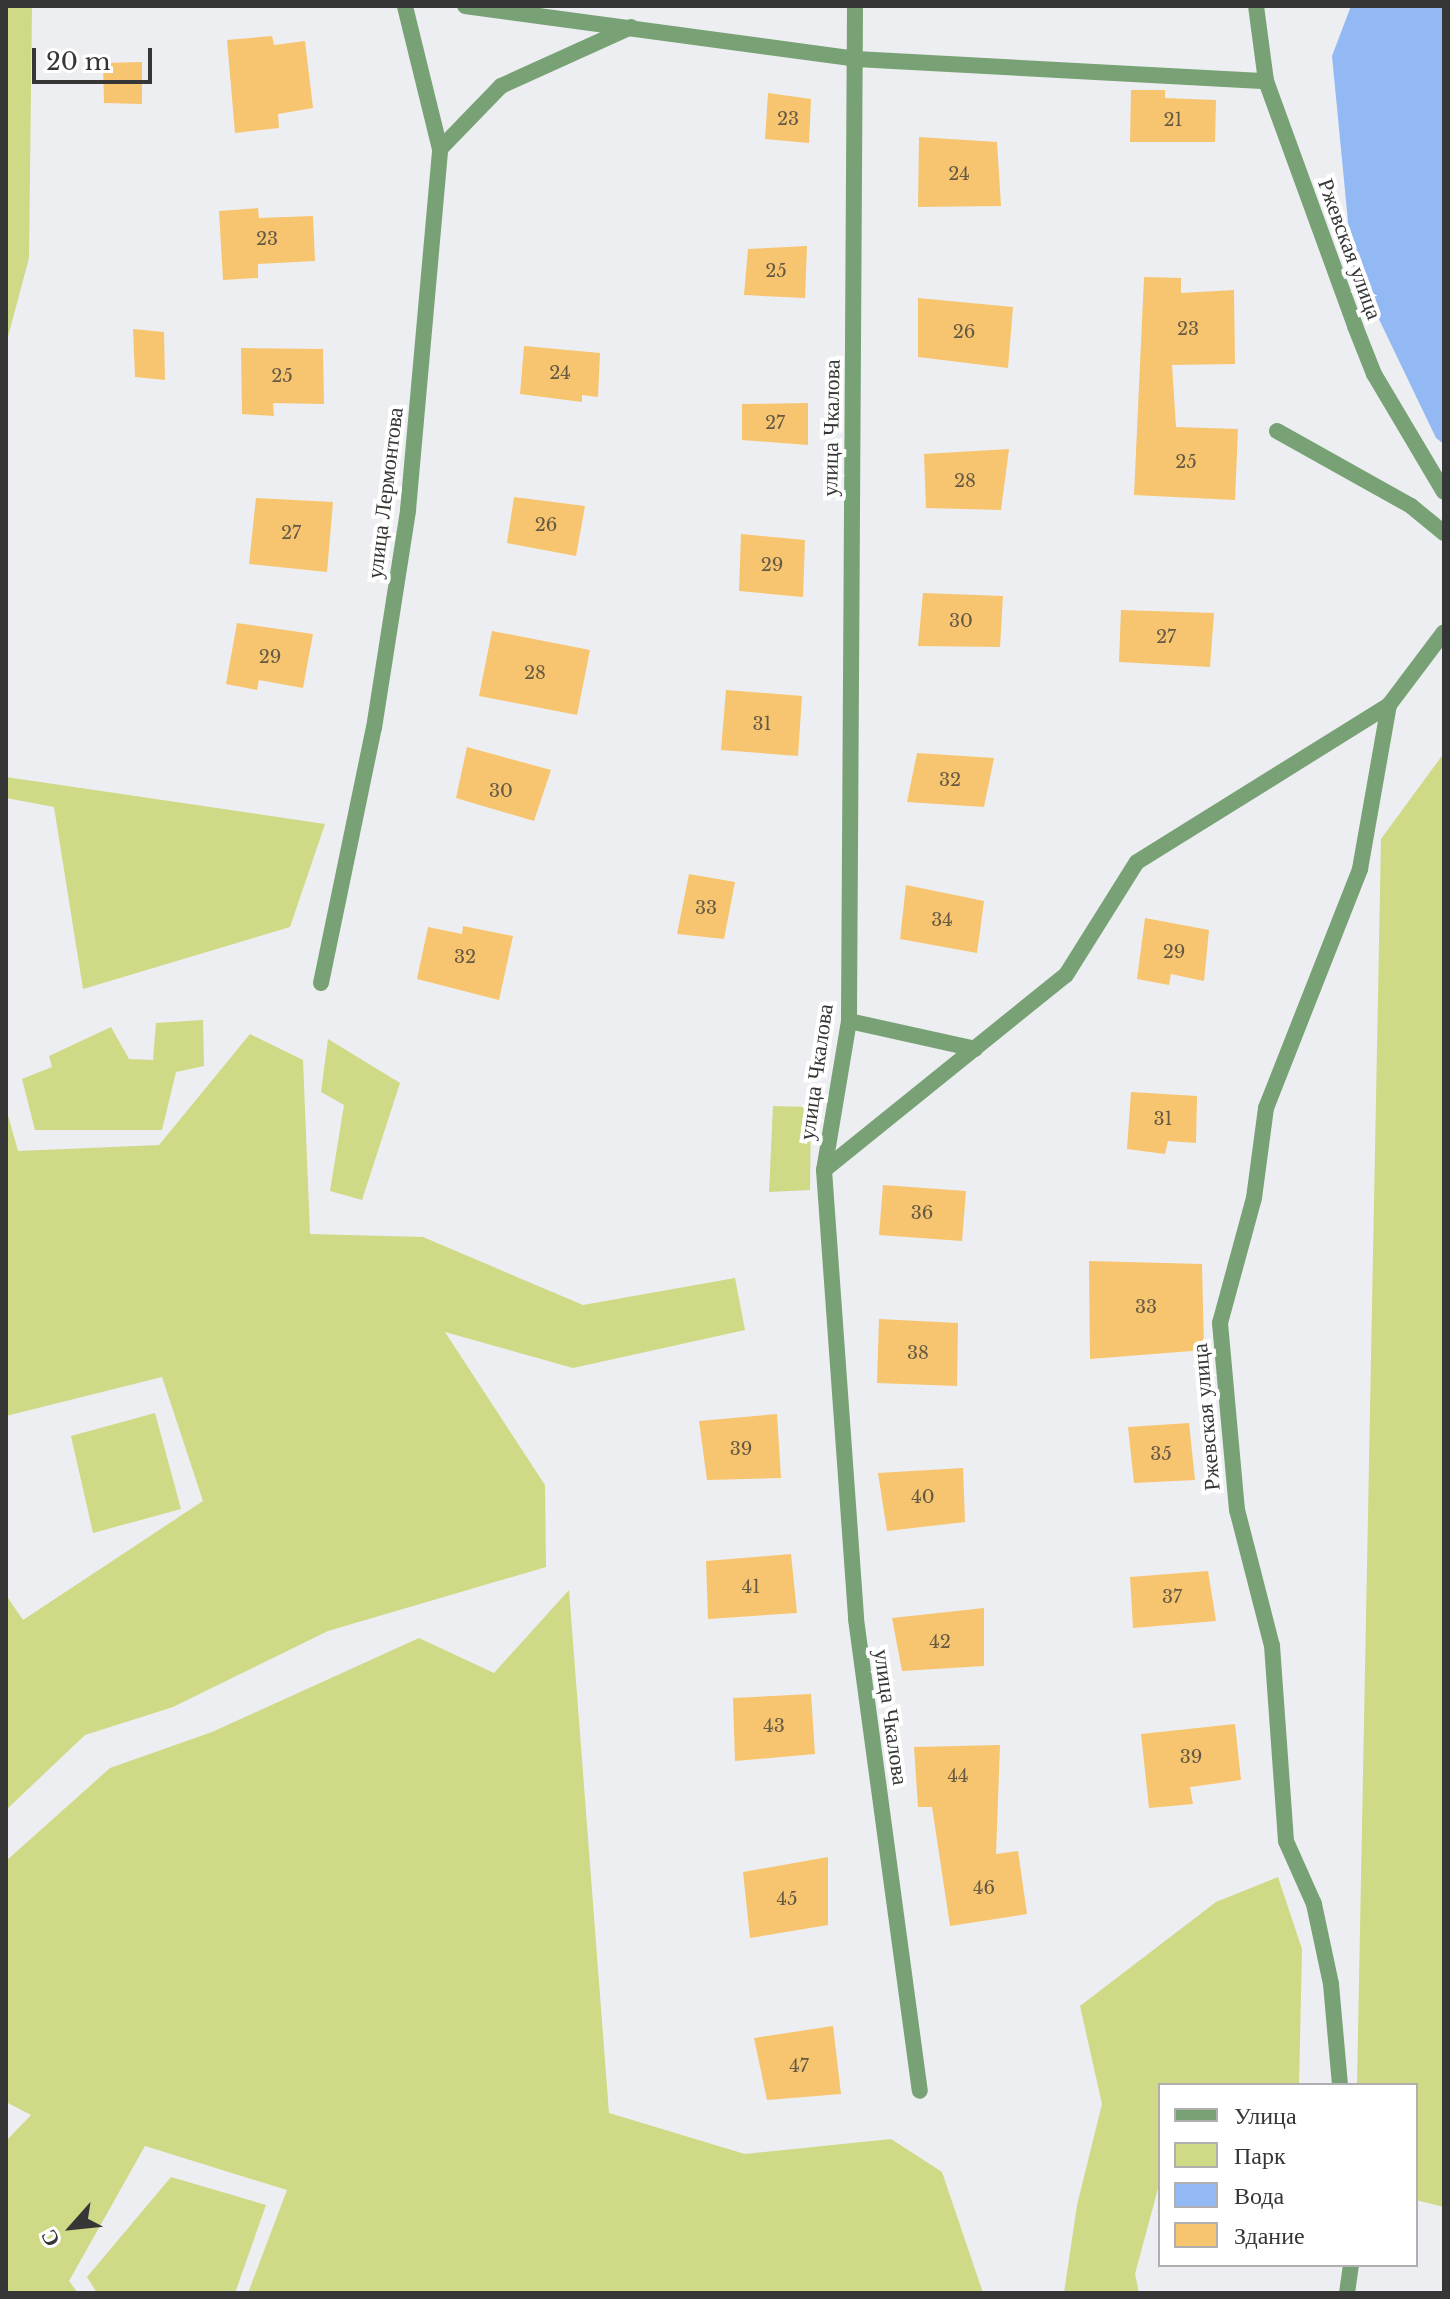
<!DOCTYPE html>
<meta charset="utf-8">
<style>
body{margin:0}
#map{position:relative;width:1450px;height:2299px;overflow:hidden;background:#edeef1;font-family:"Libre Baskerville",serif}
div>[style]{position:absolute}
.green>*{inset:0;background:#cfd986}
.water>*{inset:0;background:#93b9f5}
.building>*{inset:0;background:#f7c56f}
.lane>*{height:16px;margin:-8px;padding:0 8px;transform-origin:8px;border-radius:8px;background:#78a275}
.street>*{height:16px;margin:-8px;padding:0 8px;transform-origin:8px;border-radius:8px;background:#78a275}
span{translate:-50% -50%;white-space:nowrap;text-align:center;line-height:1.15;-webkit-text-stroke:8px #fff;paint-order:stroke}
.number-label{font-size:18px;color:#665a45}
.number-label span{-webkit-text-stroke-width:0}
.street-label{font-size:22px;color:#363637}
.frame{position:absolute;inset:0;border:8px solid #363637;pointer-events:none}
.legend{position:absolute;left:1158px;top:2083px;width:260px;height:184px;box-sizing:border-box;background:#fff;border:2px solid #afafaf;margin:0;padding:10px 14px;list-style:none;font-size:24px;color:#363637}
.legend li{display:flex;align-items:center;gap:16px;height:40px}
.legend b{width:40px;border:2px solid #afafaf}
.north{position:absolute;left:32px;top:2187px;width:80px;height:80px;-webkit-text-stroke:6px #fff;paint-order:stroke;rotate:243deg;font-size:22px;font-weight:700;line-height:32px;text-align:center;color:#363637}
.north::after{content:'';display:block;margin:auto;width:28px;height:36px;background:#363637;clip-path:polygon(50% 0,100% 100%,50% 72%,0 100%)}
.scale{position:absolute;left:32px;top:48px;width:120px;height:36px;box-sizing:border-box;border:4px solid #363637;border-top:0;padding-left:10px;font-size:24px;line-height:28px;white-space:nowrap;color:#363637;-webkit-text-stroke:6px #fff;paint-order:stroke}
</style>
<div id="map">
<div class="green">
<i style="clip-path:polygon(6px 6px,32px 6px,29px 258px,6px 344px)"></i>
<i style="clip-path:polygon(1444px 753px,1444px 2207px,1416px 2200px,1416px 2085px,1357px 2085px,1381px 839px)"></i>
<i style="clip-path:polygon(6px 777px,325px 824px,290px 927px,83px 989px,54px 807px,6px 798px)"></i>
<i style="clip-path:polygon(203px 1020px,204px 1066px,176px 1072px,162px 1130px,35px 1130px,22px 1079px,52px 1067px,49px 1056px,111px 1027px,129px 1059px,153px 1060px,156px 1023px)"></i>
<i style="clip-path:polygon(250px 1034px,303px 1060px,310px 1234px,423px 1237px,583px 1305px,735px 1278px,745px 1330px,573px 1368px,445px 1332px,545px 1485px,546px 1567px,328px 1631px,173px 1707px,85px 1735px,6px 1810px,6px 1595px,23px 1620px,203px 1501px,162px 1377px,6px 1416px,6px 1108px,18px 1151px,159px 1145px)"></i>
<i style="clip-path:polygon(328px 1039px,400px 1083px,362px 1200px,330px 1191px,344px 1105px,321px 1092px)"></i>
<i style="clip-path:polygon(773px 1106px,811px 1107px,810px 1190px,769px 1192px)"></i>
<i style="clip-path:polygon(155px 1413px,181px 1509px,93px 1533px,71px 1436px)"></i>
<i style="clip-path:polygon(569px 1590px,609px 2113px,745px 2154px,891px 2139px,942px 2172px,983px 2293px,248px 2293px,287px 2190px,145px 2146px,69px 2281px,78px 2293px,6px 2293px,6px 2141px,31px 2115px,6px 2102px,6px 1861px,110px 1768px,212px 1732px,419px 1638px,494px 1673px)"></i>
<i style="clip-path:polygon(1278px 1877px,1302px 1949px,1299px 2085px,1160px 2085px,1160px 2181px,1135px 2274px,1139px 2293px,1064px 2293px,1077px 2205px,1102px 2104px,1080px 2006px,1216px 1902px)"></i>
<i style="clip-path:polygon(171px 2177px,266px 2205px,235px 2293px,97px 2293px,87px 2277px)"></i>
</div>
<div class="water">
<i style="clip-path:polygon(1351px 6px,1444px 6px,1444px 444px,1436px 438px,1352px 263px,1332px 56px)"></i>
</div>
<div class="building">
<i style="clip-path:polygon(272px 36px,274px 45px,305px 41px,313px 108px,278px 114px,279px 128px,235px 133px,227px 40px)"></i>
<i style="clip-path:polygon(142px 62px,142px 104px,104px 103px,103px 63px)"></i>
<i style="clip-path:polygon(1131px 90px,1165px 90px,1165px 98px,1216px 100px,1215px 142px,1130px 142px)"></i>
<i style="clip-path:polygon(768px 93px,811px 99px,809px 143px,765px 139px)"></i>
<i style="clip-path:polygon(919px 137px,997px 142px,1001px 206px,918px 207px)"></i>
<i style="clip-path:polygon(258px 208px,259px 218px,313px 216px,315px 261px,258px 264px,258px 278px,223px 280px,219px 211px)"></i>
<i style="clip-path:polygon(807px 246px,805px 298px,744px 295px,748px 249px)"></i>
<i style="clip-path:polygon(1144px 277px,1181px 278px,1181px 293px,1234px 290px,1235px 364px,1172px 365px,1176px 427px,1238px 429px,1235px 500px,1134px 495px)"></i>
<i style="clip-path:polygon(918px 298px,1013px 307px,1008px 368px,918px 357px)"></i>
<i style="clip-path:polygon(133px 329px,164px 332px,165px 380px,135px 377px)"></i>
<i style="clip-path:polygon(524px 346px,600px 353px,598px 397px,582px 395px,582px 402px,520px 394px)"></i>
<i style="clip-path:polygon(241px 348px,323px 349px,324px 404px,273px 403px,274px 416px,242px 414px)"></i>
<i style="clip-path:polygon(808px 403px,808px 445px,742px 440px,742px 404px)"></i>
<i style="clip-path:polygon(1009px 449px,1001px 510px,926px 508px,924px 454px)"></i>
<i style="clip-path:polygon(514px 497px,585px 506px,576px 556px,507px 543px)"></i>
<i style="clip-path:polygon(256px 498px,333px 502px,327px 572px,249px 564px)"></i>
<i style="clip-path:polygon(741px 534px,805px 540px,803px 597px,739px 591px)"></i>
<i style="clip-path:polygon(923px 593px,1003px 596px,1000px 647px,918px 646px)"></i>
<i style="clip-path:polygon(1121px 610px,1214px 613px,1210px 667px,1119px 662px)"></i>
<i style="clip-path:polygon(237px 623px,313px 634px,303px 688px,259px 680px,257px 690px,226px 684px)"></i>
<i style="clip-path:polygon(492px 631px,590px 650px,577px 715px,479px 696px)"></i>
<i style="clip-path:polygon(726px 690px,802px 696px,798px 756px,721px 750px)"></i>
<i style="clip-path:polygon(467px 747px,551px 770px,534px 821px,456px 798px)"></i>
<i style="clip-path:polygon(917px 753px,994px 758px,984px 807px,907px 802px)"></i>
<i style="clip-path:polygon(689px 874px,735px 882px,724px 939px,677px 934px)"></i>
<i style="clip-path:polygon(906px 885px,984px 901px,977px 953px,900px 939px)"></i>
<i style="clip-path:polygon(1145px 918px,1209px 930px,1204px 981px,1171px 974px,1169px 985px,1137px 979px)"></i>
<i style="clip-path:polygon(463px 926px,513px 936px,499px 1000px,417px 979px,428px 927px,462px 934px)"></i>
<i style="clip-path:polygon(1131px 1092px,1197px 1096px,1196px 1143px,1168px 1141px,1165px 1154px,1127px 1149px)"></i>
<i style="clip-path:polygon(883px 1185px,966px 1191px,962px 1241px,879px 1235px)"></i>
<i style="clip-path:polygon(1089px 1261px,1202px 1264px,1204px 1350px,1090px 1359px)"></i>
<i style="clip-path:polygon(879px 1319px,958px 1323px,957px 1386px,877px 1383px)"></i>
<i style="clip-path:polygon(777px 1414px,781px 1478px,707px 1480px,699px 1421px)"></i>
<i style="clip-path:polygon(1189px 1423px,1195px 1480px,1134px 1483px,1128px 1427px)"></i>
<i style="clip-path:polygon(963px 1468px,965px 1522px,887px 1531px,878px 1473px)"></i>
<i style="clip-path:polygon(791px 1554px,797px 1613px,708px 1619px,706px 1561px)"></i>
<i style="clip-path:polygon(1208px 1571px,1216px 1621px,1133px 1628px,1130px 1577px)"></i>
<i style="clip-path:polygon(984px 1608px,984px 1666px,902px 1671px,892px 1618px)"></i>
<i style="clip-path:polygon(811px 1694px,815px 1754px,735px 1761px,733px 1698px)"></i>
<i style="clip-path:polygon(1235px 1724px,1241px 1780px,1190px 1787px,1193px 1804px,1149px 1808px,1141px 1734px)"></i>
<i style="clip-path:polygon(1000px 1745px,996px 1854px,1018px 1851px,1027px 1914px,950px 1926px,932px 1807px,918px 1807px,914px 1747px)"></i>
<i style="clip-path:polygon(828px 1857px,828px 1925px,750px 1938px,743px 1872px)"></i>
<i style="clip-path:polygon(833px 2026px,841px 2094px,767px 2100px,754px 2038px)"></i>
</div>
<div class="lane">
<i style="left:1277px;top:431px;width:154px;rotate:29.2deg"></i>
<i style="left:1411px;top:506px;width:43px;rotate:39.3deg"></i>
</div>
<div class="street">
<i style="left:465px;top:6px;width:395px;rotate:7.7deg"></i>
<i style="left:856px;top:59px;width:411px;rotate:3.1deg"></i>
<i style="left:855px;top:6px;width:1015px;rotate:90.34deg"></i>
<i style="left:849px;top:1021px;width:151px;rotate:99.5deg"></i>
<i style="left:824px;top:1170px;width:450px;rotate:85.9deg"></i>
<i style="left:856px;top:1619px;width:476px;rotate:82.3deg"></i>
<i style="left:1256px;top:6px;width:76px;rotate:82.4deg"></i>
<i style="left:1266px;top:81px;width:261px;rotate:70deg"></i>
<i style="left:1355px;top:326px;width:52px;rotate:68.4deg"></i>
<i style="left:1374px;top:374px;width:137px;rotate:59.3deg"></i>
<i style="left:440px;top:149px;width:88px;rotate:-45.9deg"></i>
<i style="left:501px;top:86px;width:143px;rotate:-24.4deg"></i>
<i style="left:321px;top:983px;width:260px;rotate:-78.3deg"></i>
<i style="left:374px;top:728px;width:221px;rotate:-81.1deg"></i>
<i style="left:408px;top:510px;width:362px;rotate:-84.9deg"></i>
<i style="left:440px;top:149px;width:147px;rotate:-103.8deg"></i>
<i style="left:849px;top:1021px;width:129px;rotate:12.5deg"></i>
<i style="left:824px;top:1170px;width:311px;rotate:-38.9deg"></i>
<i style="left:1066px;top:975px;width:133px;rotate:-57.9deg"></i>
<i style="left:1137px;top:862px;width:297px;rotate:-31.9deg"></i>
<i style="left:1340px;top:2085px;width:101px;rotate:-95.1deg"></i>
<i style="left:1331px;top:1984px;width:82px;rotate:-102deg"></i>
<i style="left:1314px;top:1904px;width:69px;rotate:-114deg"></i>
<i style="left:1286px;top:1841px;width:196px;rotate:-94.1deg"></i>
<i style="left:1272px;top:1646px;width:140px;rotate:-104.4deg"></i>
<i style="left:1237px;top:1510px;width:188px;rotate:-95.2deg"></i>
<i style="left:1220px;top:1323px;width:130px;rotate:-74.8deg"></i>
<i style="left:1254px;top:1198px;width:91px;rotate:-82.4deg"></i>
<i style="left:1266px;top:1108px;width:257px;rotate:-68.5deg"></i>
<i style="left:1360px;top:869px;width:167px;rotate:-80deg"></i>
<i style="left:1389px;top:705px;width:91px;rotate:-53deg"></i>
<i style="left:1347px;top:2293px;width:28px;rotate:-82deg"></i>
</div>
<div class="number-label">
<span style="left:788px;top:119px">23</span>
<span style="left:1173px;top:120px">21</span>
<span style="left:959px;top:174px">24</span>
<span style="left:267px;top:239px">23</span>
<span style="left:776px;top:271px">25</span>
<span style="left:1188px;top:329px">23</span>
<span style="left:964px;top:332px">26</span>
<span style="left:560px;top:373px">24</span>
<span style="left:282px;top:376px">25</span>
<span style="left:775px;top:423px">27</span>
<span style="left:1186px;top:462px">25</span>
<span style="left:965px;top:481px">28</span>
<span style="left:546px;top:525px">26</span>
<span style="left:291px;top:533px">27</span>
<span style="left:772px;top:565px">29</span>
<span style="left:961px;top:621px">30</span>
<span style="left:1166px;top:637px">27</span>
<span style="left:270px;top:657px">29</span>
<span style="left:535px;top:673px">28</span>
<span style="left:762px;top:724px">31</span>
<span style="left:950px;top:780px">32</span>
<span style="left:501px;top:791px">30</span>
<span style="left:706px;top:908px">33</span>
<span style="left:942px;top:920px">34</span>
<span style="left:1174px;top:952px">29</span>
<span style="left:465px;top:957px">32</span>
<span style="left:1163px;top:1119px">31</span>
<span style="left:922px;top:1213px">36</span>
<span style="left:1146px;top:1307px">33</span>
<span style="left:918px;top:1353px">38</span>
<span style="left:741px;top:1449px">39</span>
<span style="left:1161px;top:1454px">35</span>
<span style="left:923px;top:1497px">40</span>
<span style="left:751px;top:1587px">41</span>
<span style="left:1172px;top:1597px">37</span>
<span style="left:940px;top:1642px">42</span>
<span style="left:774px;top:1726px">43</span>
<span style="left:1191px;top:1757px">39</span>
<span style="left:958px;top:1776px">44</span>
<span style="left:984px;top:1888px">46</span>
<span style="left:787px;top:1899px">45</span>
<span style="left:799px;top:2066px">47</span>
</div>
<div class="street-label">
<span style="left:1350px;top:249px;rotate:70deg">Ржевская улица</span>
<span style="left:831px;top:428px;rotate:-89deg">улица Чкалова</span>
<span style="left:385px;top:493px;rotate:-83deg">улица Лермонтова</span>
<span style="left:816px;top:1072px;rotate:-82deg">улица Чкалова</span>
<span style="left:1206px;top:1417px;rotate:-95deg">Ржевская улица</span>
<span style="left:891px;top:1717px;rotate:82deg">улица Чкалова</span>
</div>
<div class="frame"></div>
<ul class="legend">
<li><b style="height:10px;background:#78a275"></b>Улица</li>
<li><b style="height:22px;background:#cfd986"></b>Парк</li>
<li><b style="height:22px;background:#93b9f5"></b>Вода</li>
<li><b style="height:22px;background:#f7c56f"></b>Здание</li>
</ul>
<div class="north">С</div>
<div class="scale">20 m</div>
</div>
